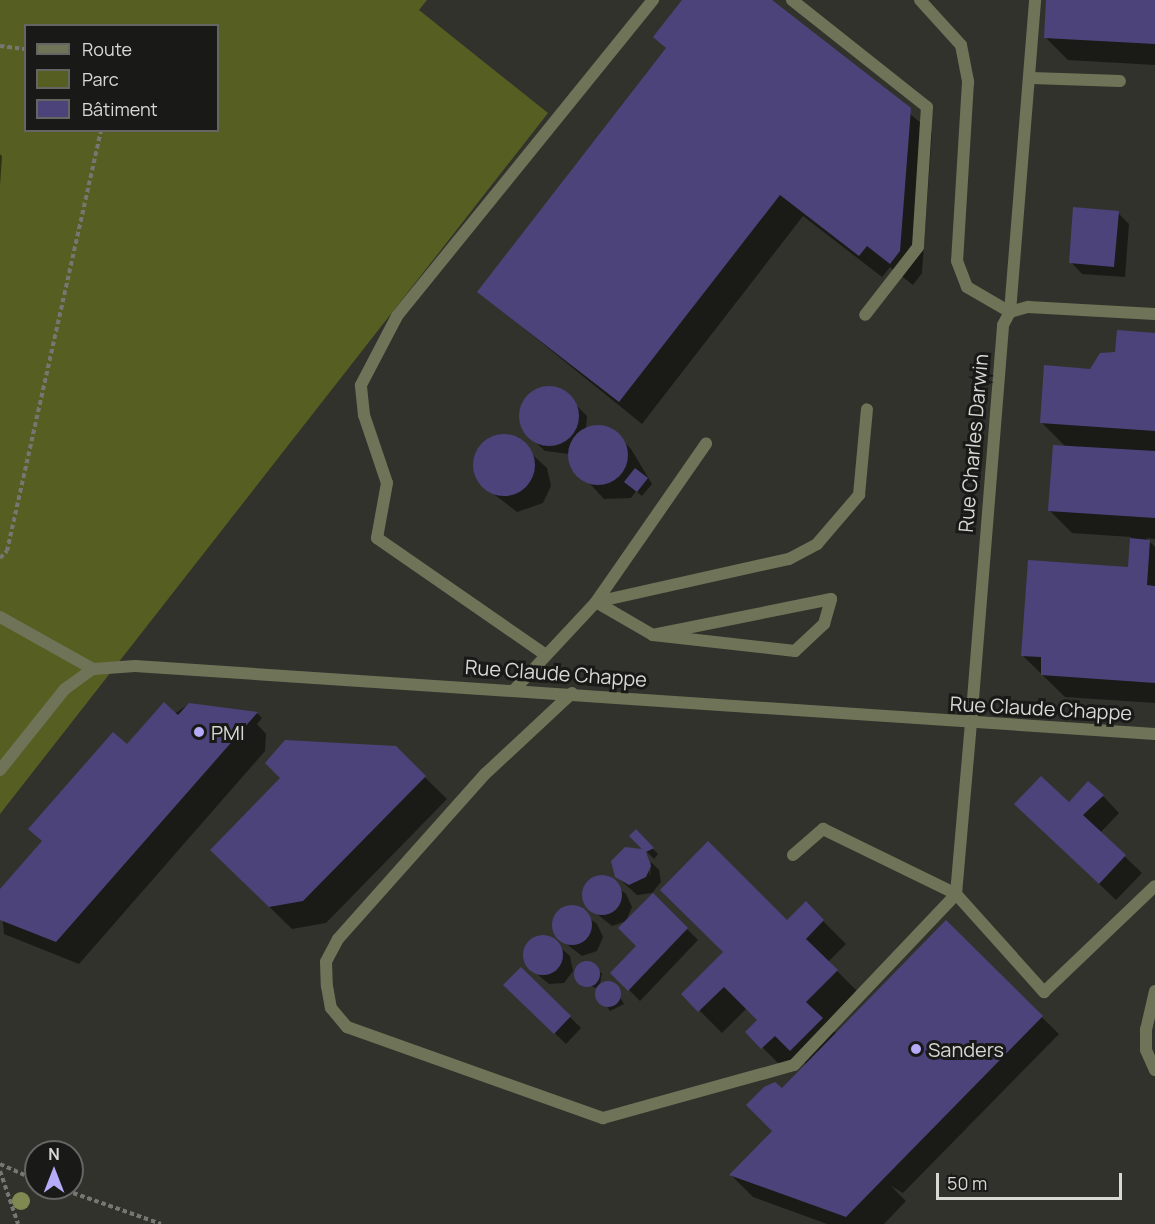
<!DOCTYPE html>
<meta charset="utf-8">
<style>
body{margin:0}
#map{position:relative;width:1155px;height:1224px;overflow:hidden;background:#31322c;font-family:Manrope,sans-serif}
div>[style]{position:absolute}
.green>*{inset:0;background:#565e21}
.shadow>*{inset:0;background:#0007}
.building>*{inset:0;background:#4d437b}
.round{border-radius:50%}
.path>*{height:4px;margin-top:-2px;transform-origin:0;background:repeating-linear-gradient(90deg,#767772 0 4.5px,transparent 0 7.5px)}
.lane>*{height:12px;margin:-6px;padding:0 6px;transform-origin:6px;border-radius:6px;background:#6f7458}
.street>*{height:12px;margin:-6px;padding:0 6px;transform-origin:6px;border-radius:6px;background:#6f7458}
.trees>*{width:18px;height:18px;margin:-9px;border-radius:50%;background:#818952}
.dots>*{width:16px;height:16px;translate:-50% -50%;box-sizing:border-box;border:3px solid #191a17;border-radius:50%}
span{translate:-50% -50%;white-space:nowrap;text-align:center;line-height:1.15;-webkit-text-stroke:6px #191a17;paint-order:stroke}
.street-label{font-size:20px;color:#d8d9d5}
.poi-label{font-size:20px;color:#d8d9d5}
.left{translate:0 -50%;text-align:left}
.legend{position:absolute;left:24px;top:24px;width:195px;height:108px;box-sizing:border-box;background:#191a17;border:2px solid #656663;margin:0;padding:8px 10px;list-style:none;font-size:18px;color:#d8d9d5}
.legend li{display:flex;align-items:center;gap:12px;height:30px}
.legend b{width:30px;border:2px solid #656663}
.north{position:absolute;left:24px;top:1140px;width:60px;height:60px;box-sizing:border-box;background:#191a17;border:2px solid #656663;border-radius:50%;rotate:0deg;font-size:16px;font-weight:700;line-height:24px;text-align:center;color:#d8d9d5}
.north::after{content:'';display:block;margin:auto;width:21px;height:27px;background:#b6abf8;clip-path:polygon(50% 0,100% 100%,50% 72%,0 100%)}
.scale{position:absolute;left:936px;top:1173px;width:186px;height:27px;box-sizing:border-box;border:3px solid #d8d9d5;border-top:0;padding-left:8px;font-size:18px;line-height:21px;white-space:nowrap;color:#d8d9d5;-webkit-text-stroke:4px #191a17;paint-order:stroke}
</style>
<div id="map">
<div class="green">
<i style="clip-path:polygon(evenodd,0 0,427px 0,419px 10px,548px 113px,0 814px,0 0,26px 26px,218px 26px,218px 130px,26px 130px,26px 26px)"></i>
</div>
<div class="shadow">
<i style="clip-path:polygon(684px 0,770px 0,932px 132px,922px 273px,913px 285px,890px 267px,882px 277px,803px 216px,642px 424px,479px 292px,667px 49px,655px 37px)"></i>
<i style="clip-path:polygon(1048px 0,1155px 0,1155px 65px,1068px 60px,1045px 37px)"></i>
<i style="clip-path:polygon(0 154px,2px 156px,0 186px)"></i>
<i style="clip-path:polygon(1118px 213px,1129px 224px,1125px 277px,1082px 274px,1071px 262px)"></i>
<i style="clip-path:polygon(1155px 334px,1155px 539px,1146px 538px,1155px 547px,1155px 703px,1065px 697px,1022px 655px,1132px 569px,1131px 537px,1072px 533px,1050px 511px,1066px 447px,1041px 422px,1090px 370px)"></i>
<i style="clip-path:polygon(543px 389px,562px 391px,587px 416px,586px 430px,614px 431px,631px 449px,652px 484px,642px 496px,636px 491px,631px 498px,604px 499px,570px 462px,570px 454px,545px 451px,533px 440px,521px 416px,527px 398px)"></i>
<i style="clip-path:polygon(495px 437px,514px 438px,547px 468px,551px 486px,543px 503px,517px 512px,482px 485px,476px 458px)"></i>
<i style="clip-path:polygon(189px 704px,257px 713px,262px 718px,257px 724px,266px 734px,265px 751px,79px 964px,4px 934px,0 892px,43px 842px,30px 829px,127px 746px)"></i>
<i style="clip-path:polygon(395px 748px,447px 799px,326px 923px,292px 929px,235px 873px)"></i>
<i style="clip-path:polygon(1103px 796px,1119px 813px,1100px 833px,1142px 873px,1116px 900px,1033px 821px)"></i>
<i style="clip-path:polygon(636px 832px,658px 854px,654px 859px,631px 836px)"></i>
<i style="clip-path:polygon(636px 848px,647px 858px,650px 877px,651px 862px,659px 870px,661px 882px,652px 893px,637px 895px,616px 876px,613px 862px,622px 850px)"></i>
<i style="clip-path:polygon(604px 877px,626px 894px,632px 907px,626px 921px,612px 926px,587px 906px,584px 891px,589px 881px)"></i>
<i style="clip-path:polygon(653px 895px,698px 940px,640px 1001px,612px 973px,638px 946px)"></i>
<i style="clip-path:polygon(806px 904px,846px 944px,828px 962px,859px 993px,828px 1025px,837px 1034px,946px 923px,1059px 1034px,903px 1193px,891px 1186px,906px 1201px,884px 1224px,827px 1224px,753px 1197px,731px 1175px,773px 1130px,782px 1090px,807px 1065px,798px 1057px,785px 1070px,747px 1032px,759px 1020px,747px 1008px,722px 1033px,683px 994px,787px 923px)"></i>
<i style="clip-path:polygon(575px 907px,597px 924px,603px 937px,597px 951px,582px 956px,560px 939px,554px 925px,560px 911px)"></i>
<i style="clip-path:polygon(549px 938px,570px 956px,573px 971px,564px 983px,549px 984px,538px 975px,560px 970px,537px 974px,529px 966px,525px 951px,534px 939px)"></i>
<i style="clip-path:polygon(580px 965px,602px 973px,599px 989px,578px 981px)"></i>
<i style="clip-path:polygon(521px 969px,581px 1028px,566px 1044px,505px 985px)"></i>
<i style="clip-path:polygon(612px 984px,624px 1004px,610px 1011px,597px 991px)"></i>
</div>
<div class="building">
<i style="clip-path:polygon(682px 0,772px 0,911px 108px,900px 251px,890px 264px,867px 246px,859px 256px,780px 195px,619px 402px,477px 292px,666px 48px,653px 37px)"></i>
<i style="clip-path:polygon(1046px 0,1155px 0,1155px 44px,1044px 38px)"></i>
<i style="clip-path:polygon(1073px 207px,1119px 211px,1114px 267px,1069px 263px)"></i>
<i style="clip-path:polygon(1117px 330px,1155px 333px,1155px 431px,1040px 423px,1044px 365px,1090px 369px,1100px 353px,1115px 352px)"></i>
<i class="round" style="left:519px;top:386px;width:60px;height:60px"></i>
<i class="round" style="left:568px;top:425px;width:60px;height:60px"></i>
<i class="round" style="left:473px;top:434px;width:62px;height:62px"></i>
<i style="clip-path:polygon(1053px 445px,1155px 451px,1155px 518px,1048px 511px)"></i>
<i style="clip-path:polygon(635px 468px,648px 478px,637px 492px,624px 482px)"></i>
<i style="clip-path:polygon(1130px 538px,1150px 540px,1147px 585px,1155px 586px,1155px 683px,1041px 675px,1041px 657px,1021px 656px,1028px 560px,1128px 567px)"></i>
<i style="clip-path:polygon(164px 702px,178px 715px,189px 703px,258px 712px,56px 942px,0 920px,0 889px,42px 841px,28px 829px,113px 732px,127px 744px)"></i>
<i style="clip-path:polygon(285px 740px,396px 746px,426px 776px,303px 901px,269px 907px,210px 850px,280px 778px,265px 763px)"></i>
<i style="clip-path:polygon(1041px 776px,1069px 802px,1088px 781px,1104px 795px,1083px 815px,1126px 855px,1099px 884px,1014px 804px)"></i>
<i style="clip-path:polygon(636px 829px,654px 848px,646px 852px,651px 866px,646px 877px,629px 885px,615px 877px,611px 861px,625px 847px,642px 849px,629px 836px)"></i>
<i style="clip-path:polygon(708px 841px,787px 920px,806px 901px,824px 920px,806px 939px,838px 970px,806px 1002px,823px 1018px,790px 1051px,775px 1036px,761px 1049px,745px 1032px,757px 1020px,724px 987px,698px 1012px,681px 994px,723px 952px,660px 890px)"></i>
<i class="round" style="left:582px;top:875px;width:40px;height:40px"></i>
<i style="clip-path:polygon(653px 893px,688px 928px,628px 991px,610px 973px,636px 946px,618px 928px)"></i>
<i class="round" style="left:552px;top:905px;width:40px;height:40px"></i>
<i style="clip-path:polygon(946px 920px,1043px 1016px,846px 1217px,729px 1175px,772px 1131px,746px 1105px,764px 1087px,775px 1082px,782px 1088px)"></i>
<i class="round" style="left:523px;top:935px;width:40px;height:40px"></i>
<i class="round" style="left:574px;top:961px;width:26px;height:26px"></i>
<i style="clip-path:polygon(521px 967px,571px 1016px,554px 1034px,503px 985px)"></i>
<i class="round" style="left:595px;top:981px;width:26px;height:26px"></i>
</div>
<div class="path">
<i style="left:0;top:46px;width:26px;rotate:7deg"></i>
<i style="left:0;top:558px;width:10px;rotate:-45deg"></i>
<i style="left:7px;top:551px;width:431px;rotate:-77.4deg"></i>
<i style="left:0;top:1164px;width:39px;rotate:24deg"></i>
<i style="left:0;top:1171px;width:56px;rotate:71.2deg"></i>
<i style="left:59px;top:1188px;width:108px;rotate:19.4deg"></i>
</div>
<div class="lane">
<i style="left:792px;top:0;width:172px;rotate:38.4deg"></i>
<i style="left:927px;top:107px;width:140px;rotate:93.7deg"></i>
<i style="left:918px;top:247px;width:86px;rotate:127.9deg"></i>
<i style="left:920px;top:0;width:61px;rotate:47.7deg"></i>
<i style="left:961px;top:45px;width:38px;rotate:79deg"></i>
<i style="left:968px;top:82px;width:179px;rotate:93.5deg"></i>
<i style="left:957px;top:261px;width:28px;rotate:69deg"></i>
<i style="left:967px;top:287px;width:50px;rotate:30.2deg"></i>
<i style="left:1010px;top:312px;width:313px;rotate:-85.4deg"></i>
<i style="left:1032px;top:78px;width:88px;rotate:2deg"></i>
<i style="left:596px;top:602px;width:66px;rotate:30.1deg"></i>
<i style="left:653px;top:635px;width:143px;rotate:6.4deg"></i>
<i style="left:795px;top:651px;width:40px;rotate:-43deg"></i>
<i style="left:824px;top:624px;width:26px;rotate:-74deg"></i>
<i style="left:831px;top:599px;width:182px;rotate:168.6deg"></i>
<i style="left:596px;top:602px;width:198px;rotate:-12.6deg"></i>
<i style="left:789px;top:559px;width:32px;rotate:-28deg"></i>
<i style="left:817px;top:544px;width:65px;rotate:-49.4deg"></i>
<i style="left:859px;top:495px;width:86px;rotate:-84.7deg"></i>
<i style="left:0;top:617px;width:107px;rotate:29.2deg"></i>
<i style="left:543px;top:653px;width:202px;rotate:-145.3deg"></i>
<i style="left:377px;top:538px;width:56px;rotate:-79.7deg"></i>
<i style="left:387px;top:483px;width:72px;rotate:-108.7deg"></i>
<i style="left:364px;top:415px;width:30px;rotate:-96deg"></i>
<i style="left:361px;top:385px;width:78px;rotate:-62.4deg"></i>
<i style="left:397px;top:316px;width:407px;rotate:-51deg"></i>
<i style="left:514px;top:690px;width:120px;rotate:-47deg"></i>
<i style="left:596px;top:602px;width:193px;rotate:-55.2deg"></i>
<i style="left:572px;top:693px;width:119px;rotate:137deg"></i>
<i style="left:485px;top:774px;width:221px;rotate:131.7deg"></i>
<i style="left:338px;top:939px;width:26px;rotate:118deg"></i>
<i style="left:326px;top:962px;width:24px;rotate:88deg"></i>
<i style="left:327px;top:986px;width:22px;rotate:80deg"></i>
<i style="left:331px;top:1008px;width:25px;rotate:50deg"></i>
<i style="left:347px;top:1027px;width:272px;rotate:19.6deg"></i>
<i style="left:603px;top:1118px;width:198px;rotate:-15.5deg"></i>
<i style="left:794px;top:1065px;width:236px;rotate:-46.5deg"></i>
<i style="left:956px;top:894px;width:171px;rotate:-85deg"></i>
<i style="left:793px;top:855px;width:40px;rotate:-41deg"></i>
<i style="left:823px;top:829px;width:148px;rotate:26deg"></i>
<i style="left:956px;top:894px;width:132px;rotate:48.1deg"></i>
<i style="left:1044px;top:992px;width:153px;rotate:-43.7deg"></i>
<i style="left:1155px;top:991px;width:39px;rotate:103deg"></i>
<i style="left:1146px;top:1029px;width:21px;rotate:90deg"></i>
<i style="left:1146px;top:1050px;width:22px;rotate:66deg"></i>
</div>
<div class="street">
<i style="left:971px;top:724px;width:400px;rotate:-85.4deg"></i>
<i style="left:1003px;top:325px;width:15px;rotate:-62deg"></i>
<i style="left:1010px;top:312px;width:19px;rotate:-16deg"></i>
<i style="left:1028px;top:307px;width:127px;rotate:3.2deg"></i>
<i style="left:0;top:770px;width:104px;rotate:-51.3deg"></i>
<i style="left:65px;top:689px;width:34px;rotate:-36deg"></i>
<i style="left:93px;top:669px;width:42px;rotate:-4.1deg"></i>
<i style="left:135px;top:666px;width:1022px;rotate:3.81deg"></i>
</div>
<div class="trees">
<i style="left:21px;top:1201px"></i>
</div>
<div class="dots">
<i style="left:199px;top:732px;background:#b6abf8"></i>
<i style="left:916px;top:1049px;background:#b6abf8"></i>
</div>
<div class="street-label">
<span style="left:973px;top:443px;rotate:-85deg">Rue Charles Darwin</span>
<span style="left:556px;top:673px;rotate:4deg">Rue Claude Chappe</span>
<span style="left:1041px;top:708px;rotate:3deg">Rue Claude Chappe</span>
</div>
<div class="poi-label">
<span class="left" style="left:211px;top:732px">PMI</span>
<span class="left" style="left:928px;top:1049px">Sanders</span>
</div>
<ul class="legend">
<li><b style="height:8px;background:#6f7458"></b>Route</li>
<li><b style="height:16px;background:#565e21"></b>Parc</li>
<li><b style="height:16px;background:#4d437b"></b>Bâtiment</li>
</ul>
<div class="north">N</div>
<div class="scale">50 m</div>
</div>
